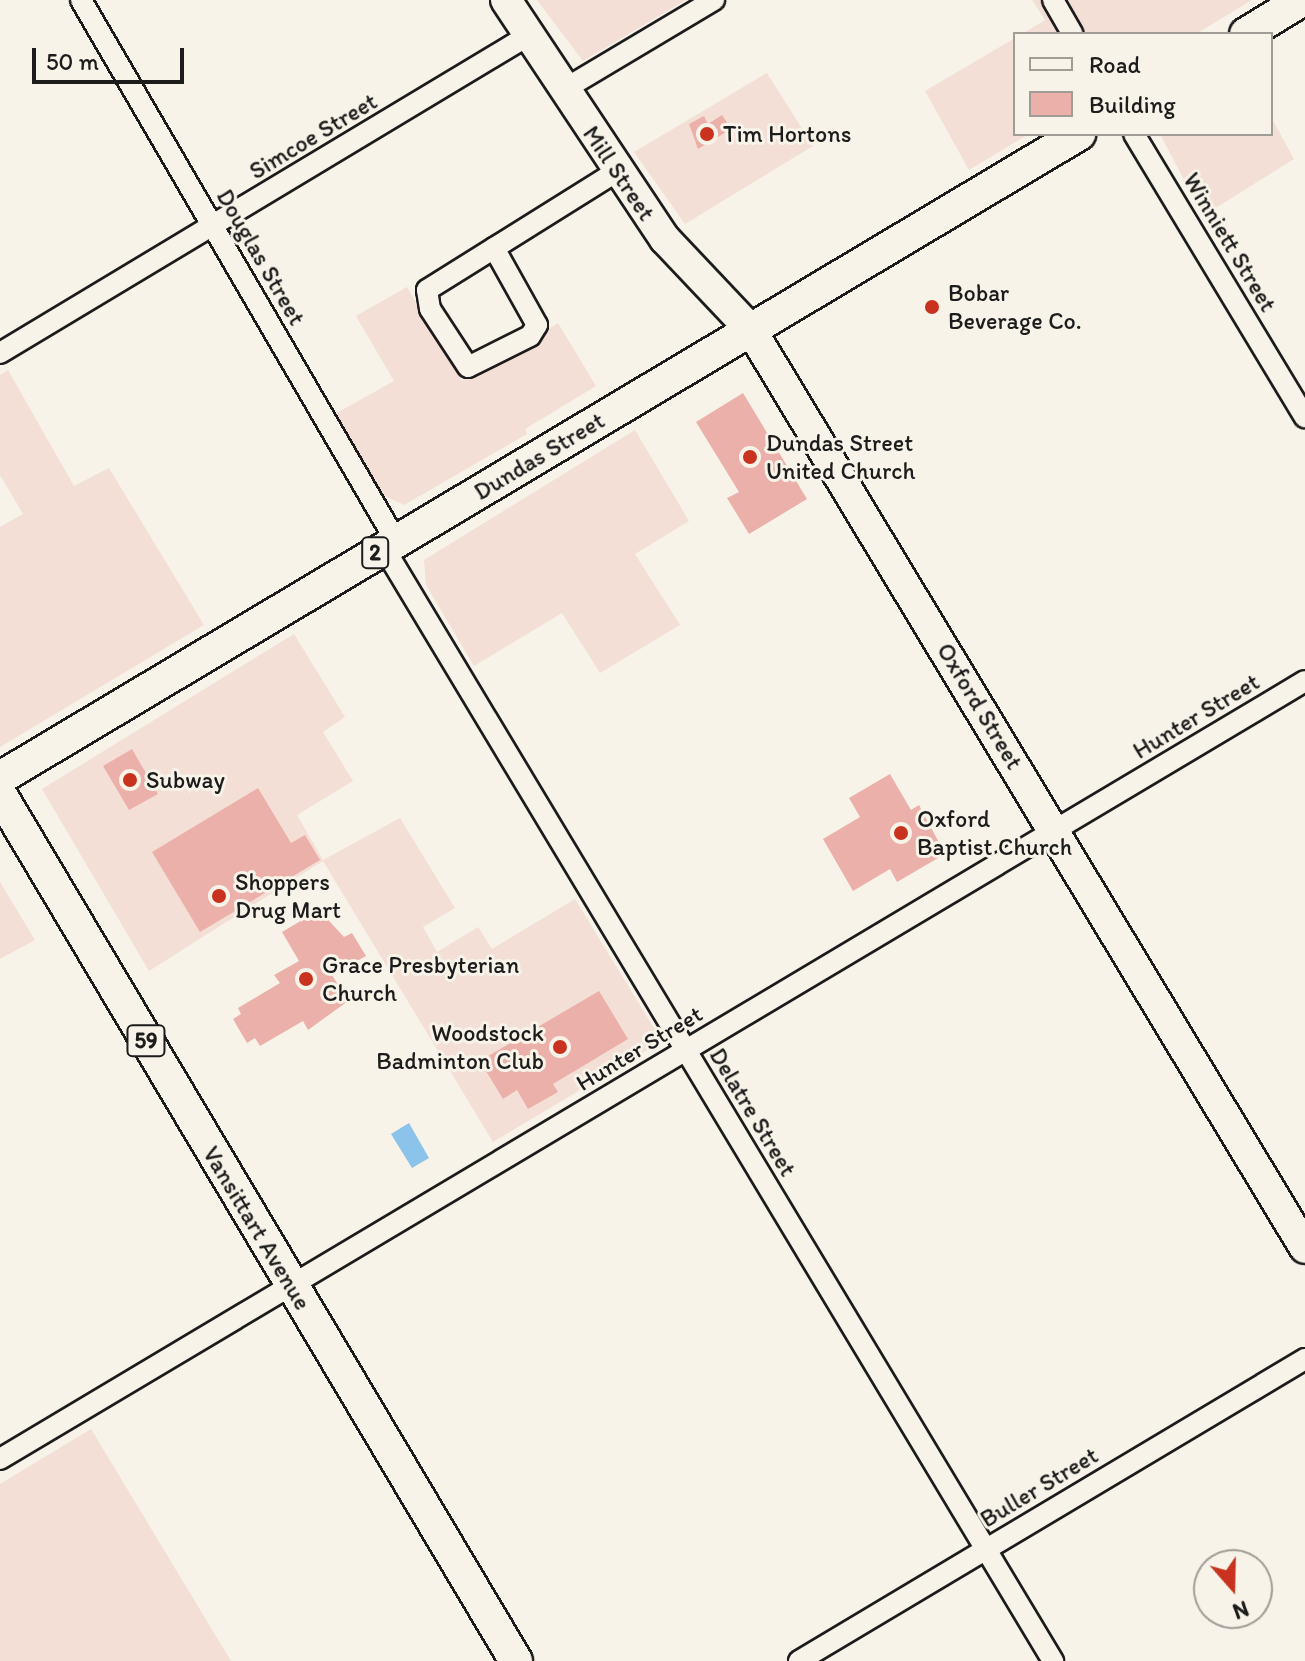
<!DOCTYPE html>
<style>
body{margin:0}
#map{position:relative;width:1305px;height:1661px;overflow:hidden;background:#f7f3e8;font-family:Itim,sans-serif}
div>[style]{position:absolute}
.built>*{inset:0;background:#f3dfd5}
.water>*{inset:0;background:#8cc3ea}
.building>*{inset:0;background:#ebb0aa}
.roads{filter:drop-shadow(2px 0 #1c1c1c) drop-shadow(-2px 0 #1c1c1c) drop-shadow(0 2px #1c1c1c) drop-shadow(0 -2px #1c1c1c)}
.minor>*{height:20px;margin:-10px;padding:0 10px;transform-origin:10px;border-radius:10px;background:#f7f3e8}
.secondary>*{height:30px;margin:-15px;padding:0 15px;transform-origin:15px;border-radius:15px;background:#f7f3e8}
.primary>*{height:32px;margin:-16px;padding:0 16px;transform-origin:16px;border-radius:16px;background:#f7f3e8}
.dots>*{width:22px;height:22px;translate:-50% -50%;box-sizing:border-box;border:4px solid #f7f3e8;border-radius:50%}
span{translate:-50% -50%;white-space:nowrap;text-align:center;line-height:1.15;-webkit-text-stroke:6px #f7f3e8;paint-order:stroke}
.shield-label span{padding:2px 6px;background:#f7f3e8;border:2px solid;border-radius:6px;-webkit-text-stroke-width:0}
.shield-label{font-size:22px;color:#1c1c1c;font-weight:700}
.poi-label{font-size:24px;color:#1c1c1c}
.left{translate:0 -50%;text-align:left}
.right{translate:-100% -50%;text-align:right}
.street-label{font-size:24px;color:#1c1c1c}
.legend{position:absolute;left:1013px;top:32px;width:260px;height:104px;box-sizing:border-box;background:#f7f3e8;border:2px solid #9f9d96;margin:0;padding:10px 14px;list-style:none;font-size:24px;color:#1c1c1c}
.legend li{display:flex;align-items:center;gap:16px;height:40px}
.legend b{width:40px;border:2px solid #9f9d96}
.north{position:absolute;left:1193px;top:1549px;width:80px;height:80px;box-sizing:border-box;background:#f7f3e8;border:2px solid #9f9d96;border-radius:50%;rotate:160deg;font-size:22px;font-weight:700;line-height:32px;text-align:center;color:#1c1c1c}
.north::after{content:'';display:block;margin:auto;width:28px;height:36px;background:#c8321e;clip-path:polygon(50% 0,100% 100%,50% 72%,0 100%)}
.scale{position:absolute;left:32px;top:48px;width:152px;height:36px;box-sizing:border-box;border:4px solid #1c1c1c;border-top:0;padding-left:10px;font-size:24px;line-height:28px;white-space:nowrap;color:#1c1c1c;-webkit-text-stroke:6px #f7f3e8;paint-order:stroke}
</style>
<div id="map">
<div class="built">
<i style="clip-path:polygon(537px 0,686px 0,583px 61px)"></i>
<i style="clip-path:polygon(1032px 0,1252px 0,1196px 34px,1022px 34px,1045px 20px)"></i>
<i style="clip-path:polygon(1015px 38px,1015px 134px,1029px 134px,969px 170px,925px 91px)"></i>
<i style="clip-path:polygon(767px 73px,813px 146px,685px 224px,634px 152px)"></i>
<i style="clip-path:polygon(1271px 117px,1294px 159px,1203px 216px,1160px 134px,1271px 134px)"></i>
<i style="clip-path:polygon(407px 287px,462px 381px,558px 323px,596px 386px,525px 429px,527px 434px,404px 505px,380px 494px,335px 414px,394px 381px,356px 316px)"></i>
<i style="clip-path:polygon(8px 370px,74px 486px,109px 468px,204px 625px,0 747px,0 527px,23px 514px,0 475px,0 375px)"></i>
<i style="clip-path:polygon(635px 430px,689px 521px,635px 554px,680px 625px,600px 673px,562px 613px,474px 666px,426px 585px,424px 560px)"></i>
<i style="clip-path:polygon(294px 634px,345px 717px,323px 732px,353px 781px,297px 815px,323px 860px,400px 818px,455px 908px,423px 927px,437px 952px,478px 927px,492px 949px,575px 899px,657px 1033px,654px 1046px,493px 1142px,323px 861px,149px 971px,42px 789px)"></i>
<i style="clip-path:polygon(0 882px,35px 940px,0 959px)"></i>
<i style="clip-path:polygon(91px 1429px,231px 1661px,0 1661px,0 1484px)"></i>
</div>
<div class="water">
<i style="clip-path:polygon(409px 1123px,429px 1158px,412px 1168px,391px 1134px)"></i>
</div>
<div class="building">
<i style="clip-path:polygon(722px 115px,731px 129px,698px 149px,689px 124px,704px 116px,708px 124px)"></i>
<i style="clip-path:polygon(743px 393px,807px 499px,749px 534px,727px 498px,739px 492px,696px 422px)"></i>
<i style="clip-path:polygon(132px 749px,158px 794px,129px 810px,103px 766px)"></i>
<i style="clip-path:polygon(890px 774px,911px 810px,919px 805px,945px 854px,897px 882px,890px 869px,853px 891px,823px 839px,860px 817px,849px 798px)"></i>
<i style="clip-path:polygon(258px 788px,291px 843px,305px 835px,320px 860px,200px 932px,152px 852px)"></i>
<i style="clip-path:polygon(319px 910px,344px 937px,352px 933px,366px 956px,332px 975px,348px 1001px,308px 1030px,303px 1021px,260px 1046px,255px 1038px,247px 1043px,233px 1019px,241px 1014px,238px 1008px,280px 983px,274px 975px,299px 961px,282px 932px)"></i>
<i style="clip-path:polygon(599px 991px,628px 1039px,553px 1084px,558px 1092px,528px 1109px,517px 1090px,503px 1099px,480px 1061px)"></i>
</div>
<div class="roads">
<div class="minor">
<i style="left:81px;top:0;width:626px;rotate:59.79deg"></i>
<i style="left:1053px;top:0;width:39px;rotate:60deg"></i>
<i style="left:563px;top:90px;width:176px;rotate:-30.8deg"></i>
<i style="left:1134px;top:134px;width:331px;rotate:58.9deg"></i>
<i style="left:494px;top:248px;width:88px;rotate:60.8deg"></i>
<i style="left:537px;top:325px;width:13px;rotate:122deg"></i>
<i style="left:530px;top:336px;width:69px;rotate:153.4deg"></i>
<i style="left:468px;top:367px;width:69px;rotate:-123.2deg"></i>
<i style="left:430px;top:309px;width:19px;rotate:-99deg"></i>
<i style="left:427px;top:290px;width:223px;rotate:-32deg"></i>
<i style="left:0;top:353px;width:617px;rotate:-31.01deg"></i>
<i style="left:384px;top:548px;width:1299px;rotate:58.99deg"></i>
<i style="left:0;top:1459px;width:1519px;rotate:-30.8deg"></i>
<i style="left:799px;top:1661px;width:589px;rotate:-30.83deg"></i>
</div>
<div class="secondary">
<i style="left:506px;top:0;width:287px;rotate:56.4deg"></i>
<i style="left:665px;top:239px;width:125px;rotate:46.6deg"></i>
<i style="left:751px;top:330px;width:1072px;rotate:58.89deg"></i>
</div>
<div class="primary">
<i style="left:1246px;top:34px;width:66px;rotate:-31.3deg"></i>
<i style="left:0;top:778px;width:1257px;rotate:-30.83deg"></i>
<i style="left:0;top:794px;width:1009px;rotate:59.24deg"></i>
</div>
</div>
<div class="dots">
<i style="left:707px;top:134px;background:#c8321e"></i>
<i style="left:932px;top:307px;background:#c8321e"></i>
<i style="left:750px;top:457px;background:#c8321e"></i>
<i style="left:130px;top:780px;background:#c8321e"></i>
<i style="left:901px;top:833px;background:#c8321e"></i>
<i style="left:219px;top:896px;background:#c8321e"></i>
<i style="left:306px;top:979px;background:#c8321e"></i>
<i style="left:560px;top:1047px;background:#c8321e"></i>
</div>
<div class="shield-label">
<span style="left:375px;top:553px">2</span>
<span style="left:146px;top:1041px">59</span>
</div>
<div class="poi-label">
<span class="left" style="left:723px;top:134px">Tim Hortons</span>
<span class="left" style="left:948px;top:307px">Bobar<br>Beverage Co.</span>
<span class="left" style="left:766px;top:457px">Dundas Street<br>United Church</span>
<span class="left" style="left:146px;top:780px">Subway</span>
<span class="left" style="left:917px;top:833px">Oxford<br>Baptist Church</span>
<span class="left" style="left:235px;top:896px">Shoppers<br>Drug Mart</span>
<span class="left" style="left:322px;top:979px">Grace Presbyterian<br>Church</span>
<span class="right" style="left:544px;top:1047px">Woodstock<br>Badminton Club</span>
</div>
<div class="street-label">
<span style="left:313px;top:136px;rotate:-31deg">Simcoe Street</span>
<span style="left:619px;top:173px;rotate:56deg">Mill Street</span>
<span style="left:1230px;top:242px;rotate:59deg">Winniett Street</span>
<span style="left:261px;top:257px;rotate:60deg">Douglas Street</span>
<span style="left:539px;top:456px;rotate:-31deg">Dundas Street</span>
<span style="left:980px;top:706px;rotate:59deg">Oxford Street</span>
<span style="left:1196px;top:716px;rotate:-31deg">Hunter Street</span>
<span style="left:639px;top:1048px;rotate:-31deg">Hunter Street</span>
<span style="left:753px;top:1112px;rotate:59deg">Delatre Street</span>
<span style="left:257px;top:1228px;rotate:59deg">Vansittart Avenue</span>
<span style="left:1039px;top:1487px;rotate:-31deg">Buller Street</span>
</div>
<ul class="legend">
<li><b style="height:10px;background:#f7f3e8"></b>Road</li>
<li><b style="height:22px;background:#ebb0aa"></b>Building</li>
</ul>
<div class="north">N</div>
<div class="scale">50 m</div>
</div>
